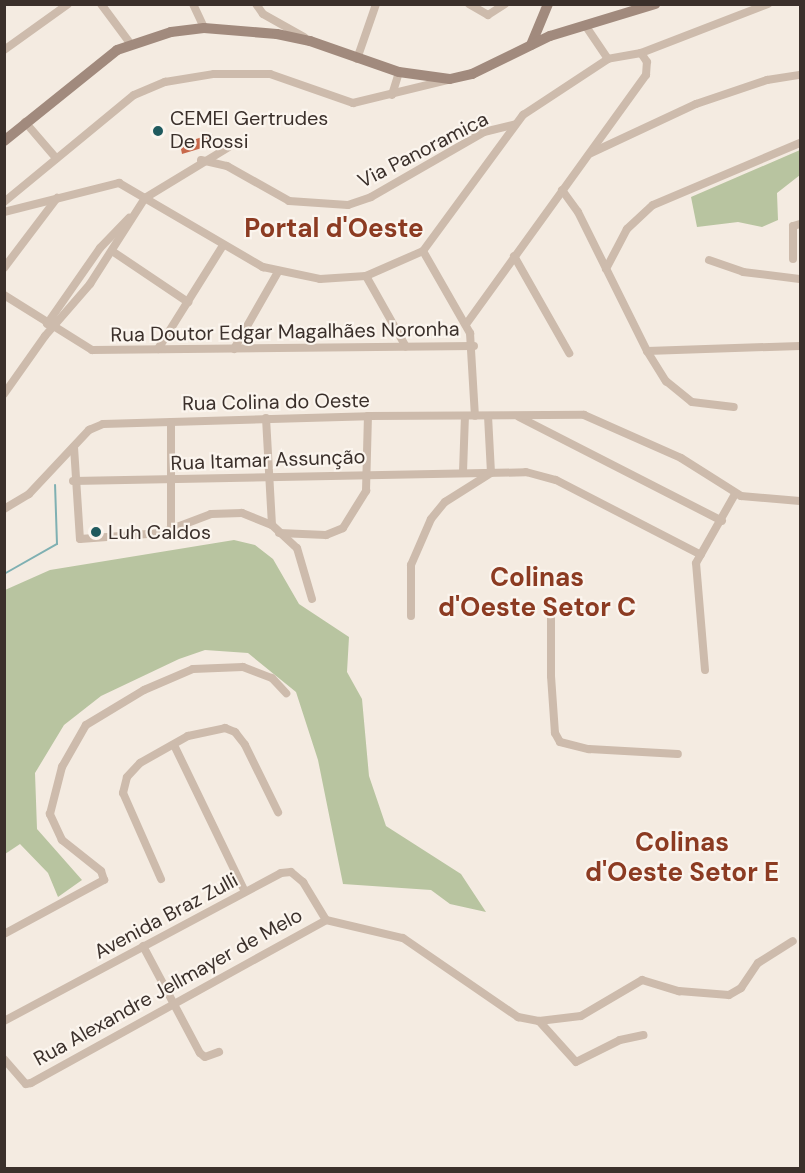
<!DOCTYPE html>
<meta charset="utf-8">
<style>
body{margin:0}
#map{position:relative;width:805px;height:1173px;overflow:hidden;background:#f4ebe1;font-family:"DM Sans",sans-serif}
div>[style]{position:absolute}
.green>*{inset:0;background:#b8c4a0}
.stream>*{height:2px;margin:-1px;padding:0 1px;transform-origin:1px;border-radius:1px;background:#7fb0b2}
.building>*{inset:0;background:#c8694b}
.street>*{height:8px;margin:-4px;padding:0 4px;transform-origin:4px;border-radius:4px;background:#cdbbac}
.secondary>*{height:10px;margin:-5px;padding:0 5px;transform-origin:5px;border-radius:5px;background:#a18a7d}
.dots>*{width:16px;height:16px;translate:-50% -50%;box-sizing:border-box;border:3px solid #fbf5ee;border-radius:50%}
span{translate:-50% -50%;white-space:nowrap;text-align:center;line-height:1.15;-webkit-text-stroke:4.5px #fbf5ee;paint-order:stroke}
.poi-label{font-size:20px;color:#3b302b}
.left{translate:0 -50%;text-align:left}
.street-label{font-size:20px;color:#3b302b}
.district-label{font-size:26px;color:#8c3b22;font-weight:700}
.frame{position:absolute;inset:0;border:6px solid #3b302b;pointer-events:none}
</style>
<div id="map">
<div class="green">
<i style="clip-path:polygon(800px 150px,800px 175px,777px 193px,778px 220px,762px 227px,738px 222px,697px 227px,691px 197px)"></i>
<i style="clip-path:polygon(234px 540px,255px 545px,273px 559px,299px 604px,349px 637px,347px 672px,362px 699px,369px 776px,386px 826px,461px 874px,486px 912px,450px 904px,431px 890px,343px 884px,318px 760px,296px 692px,248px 653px,205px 650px,179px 659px,101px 696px,64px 725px,35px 773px,37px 829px,82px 880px,58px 897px,48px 873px,20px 844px,5px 854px,5px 590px,50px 570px)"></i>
</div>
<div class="stream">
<i style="left:4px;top:574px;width:61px;rotate:-29.5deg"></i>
<i style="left:57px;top:544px;width:59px;rotate:-91.9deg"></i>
</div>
<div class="building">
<i style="clip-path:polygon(212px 134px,215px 144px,182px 154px,180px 144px)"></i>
</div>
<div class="street">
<i style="left:101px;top:4px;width:49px;rotate:53.4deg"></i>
<i style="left:193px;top:4px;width:26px;rotate:65deg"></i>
<i style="left:256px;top:4px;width:12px;rotate:55deg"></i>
<i style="left:263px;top:14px;width:47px;rotate:29.3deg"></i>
<i style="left:469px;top:4px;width:22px;rotate:30deg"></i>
<i style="left:488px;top:15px;width:20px;rotate:-33deg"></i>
<i style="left:4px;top:50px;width:79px;rotate:-35.7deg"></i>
<i style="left:641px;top:53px;width:136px;rotate:-21.1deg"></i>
<i style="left:357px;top:59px;width:58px;rotate:-70.9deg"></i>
<i style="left:392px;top:95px;width:24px;rotate:-73deg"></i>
<i style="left:25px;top:122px;width:48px;rotate:49.3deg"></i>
<i style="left:591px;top:153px;width:116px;rotate:-25deg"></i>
<i style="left:696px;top:104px;width:75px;rotate:-18.7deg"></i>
<i style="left:767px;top:80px;width:33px;rotate:-9deg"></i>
<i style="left:201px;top:160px;width:27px;rotate:13deg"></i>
<i style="left:227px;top:166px;width:71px;rotate:29.4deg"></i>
<i style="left:289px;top:201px;width:59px;rotate:3.9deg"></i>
<i style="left:348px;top:205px;width:24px;rotate:-19deg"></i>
<i style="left:371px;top:197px;width:130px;rotate:-29.9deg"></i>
<i style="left:484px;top:132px;width:32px;rotate:-14deg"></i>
<i style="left:562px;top:190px;width:27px;rotate:54deg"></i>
<i style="left:578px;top:212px;width:155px;rotate:63.6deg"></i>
<i style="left:647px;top:351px;width:153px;rotate:-1.9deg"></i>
<i style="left:4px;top:202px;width:168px;rotate:-39.5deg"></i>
<i style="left:134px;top:95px;width:34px;rotate:-23deg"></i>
<i style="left:165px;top:82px;width:50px;rotate:-9.3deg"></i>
<i style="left:214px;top:74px;width:56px"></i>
<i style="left:270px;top:74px;width:88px;rotate:19.3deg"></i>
<i style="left:353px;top:103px;width:97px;rotate:-13.7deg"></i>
<i style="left:4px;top:212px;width:119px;rotate:-14.2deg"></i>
<i style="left:119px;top:183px;width:167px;rotate:30.3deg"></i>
<i style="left:263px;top:267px;width:58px;rotate:11.9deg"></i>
<i style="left:320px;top:279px;width:46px;rotate:-3.7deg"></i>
<i style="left:366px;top:276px;width:62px;rotate:-23.7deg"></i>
<i style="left:423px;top:251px;width:169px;rotate:-53.7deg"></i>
<i style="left:523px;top:115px;width:102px;rotate:-33.4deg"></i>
<i style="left:608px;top:59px;width:41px;rotate:-124.1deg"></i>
<i style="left:112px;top:251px;width:92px;rotate:33.9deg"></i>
<i style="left:423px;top:251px;width:95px;rotate:60.2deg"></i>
<i style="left:470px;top:333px;width:83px;rotate:86.6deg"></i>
<i style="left:514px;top:256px;width:112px;rotate:60.4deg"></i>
<i style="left:793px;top:259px;width:33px;rotate:-90deg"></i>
<i style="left:793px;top:226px;width:7px;rotate:-16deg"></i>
<i style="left:709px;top:260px;width:36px;rotate:19deg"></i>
<i style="left:743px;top:272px;width:57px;rotate:7deg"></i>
<i style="left:4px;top:268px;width:88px;rotate:-52.9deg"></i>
<i style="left:606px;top:269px;width:45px;rotate:-62.3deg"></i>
<i style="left:627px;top:229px;width:35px;rotate:-43deg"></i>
<i style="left:653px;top:205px;width:160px;rotate:-22.9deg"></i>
<i style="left:366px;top:276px;width:81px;rotate:60.6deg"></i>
<i style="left:4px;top:295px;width:104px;rotate:32deg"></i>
<i style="left:92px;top:350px;width:382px;rotate:-0.6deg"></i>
<i style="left:467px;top:323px;width:306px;rotate:-54.2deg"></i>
<i style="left:646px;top:75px;width:13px;rotate:-86deg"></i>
<i style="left:647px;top:62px;width:11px;rotate:-124deg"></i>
<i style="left:641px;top:53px;width:34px;rotate:170deg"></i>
<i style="left:47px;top:324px;width:93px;rotate:-55.1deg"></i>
<i style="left:100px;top:248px;width:42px;rotate:-46deg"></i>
<i style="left:158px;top:349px;width:120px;rotate:-57.9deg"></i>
<i style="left:234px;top:349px;width:89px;rotate:-60.3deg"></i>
<i style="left:647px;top:351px;width:36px;rotate:58deg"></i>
<i style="left:666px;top:381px;width:33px;rotate:39deg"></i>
<i style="left:692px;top:402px;width:42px;rotate:6.8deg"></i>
<i style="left:4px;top:394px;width:71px;rotate:-54.7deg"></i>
<i style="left:45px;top:336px;width:69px;rotate:-49.1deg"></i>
<i style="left:90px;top:284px;width:102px;rotate:-57.4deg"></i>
<i style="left:145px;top:198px;width:98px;rotate:-31.3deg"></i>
<i style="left:519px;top:417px;width:228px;rotate:27.1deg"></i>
<i style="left:266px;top:418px;width:107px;rotate:86.8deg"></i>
<i style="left:74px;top:447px;width:92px;rotate:86.3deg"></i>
<i style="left:80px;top:539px;width:81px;rotate:-4.2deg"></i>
<i style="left:161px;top:533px;width:53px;rotate:-20.8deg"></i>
<i style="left:211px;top:514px;width:31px;rotate:-2deg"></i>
<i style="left:242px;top:513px;width:32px;rotate:22deg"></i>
<i style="left:272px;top:525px;width:34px;rotate:43deg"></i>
<i style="left:297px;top:548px;width:53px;rotate:73.6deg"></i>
<i style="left:463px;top:472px;width:56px;rotate:-88deg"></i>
<i style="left:73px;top:481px;width:453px;rotate:-1.1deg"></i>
<i style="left:526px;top:472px;width:31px;rotate:15deg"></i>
<i style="left:556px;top:480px;width:163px;rotate:27.3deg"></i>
<i style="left:4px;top:509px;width:29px;rotate:-31deg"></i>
<i style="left:29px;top:494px;width:88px;rotate:-46.8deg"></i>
<i style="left:89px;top:430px;width:15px;rotate:-23deg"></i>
<i style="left:103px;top:424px;width:265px;rotate:-1.7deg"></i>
<i style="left:368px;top:416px;width:216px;rotate:-0.3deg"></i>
<i style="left:584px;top:415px;width:106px;rotate:23.9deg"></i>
<i style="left:681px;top:458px;width:71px;rotate:32.3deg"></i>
<i style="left:741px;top:496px;width:59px;rotate:4.8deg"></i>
<i style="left:171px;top:531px;width:109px;rotate:-90deg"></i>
<i style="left:279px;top:533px;width:47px;rotate:2.4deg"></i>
<i style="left:326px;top:535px;width:18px;rotate:-22deg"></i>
<i style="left:343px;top:528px;width:44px;rotate:-58.1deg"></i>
<i style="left:366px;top:491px;width:75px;rotate:-88.5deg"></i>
<i style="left:551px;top:614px;width:62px;rotate:90deg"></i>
<i style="left:551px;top:676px;width:57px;rotate:86deg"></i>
<i style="left:555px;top:733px;width:10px;rotate:61deg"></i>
<i style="left:560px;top:742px;width:30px;rotate:14deg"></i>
<i style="left:589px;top:749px;width:89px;rotate:3.2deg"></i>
<i style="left:411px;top:616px;width:51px;rotate:-90deg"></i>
<i style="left:411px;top:565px;width:50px;rotate:-66.5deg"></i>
<i style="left:431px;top:519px;width:22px;rotate:-51deg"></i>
<i style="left:445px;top:502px;width:54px;rotate:-32.2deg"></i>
<i style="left:491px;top:473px;width:57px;rotate:-93deg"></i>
<i style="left:705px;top:670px;width:107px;rotate:-94.8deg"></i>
<i style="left:696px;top:563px;width:79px;rotate:-60.5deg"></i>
<i style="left:174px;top:745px;width:163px;rotate:64.2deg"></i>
<i style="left:161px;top:879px;width:94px;rotate:-113.8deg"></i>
<i style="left:123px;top:793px;width:16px;rotate:-76deg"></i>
<i style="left:127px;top:777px;width:19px;rotate:-47deg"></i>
<i style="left:140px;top:763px;width:55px;rotate:-29.4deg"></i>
<i style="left:188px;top:736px;width:38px;rotate:-12deg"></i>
<i style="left:225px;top:728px;width:11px;rotate:22deg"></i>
<i style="left:235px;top:732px;width:16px;rotate:52deg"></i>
<i style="left:245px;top:745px;width:75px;rotate:63.8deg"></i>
<i style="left:4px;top:934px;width:114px;rotate:-28.4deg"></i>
<i style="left:104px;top:880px;width:9px;rotate:-108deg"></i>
<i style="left:101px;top:871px;width:50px;rotate:-141.5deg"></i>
<i style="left:62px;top:840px;width:29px;rotate:-115deg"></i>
<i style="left:50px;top:814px;width:49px;rotate:-75.7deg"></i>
<i style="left:62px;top:767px;width:48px;rotate:-60.3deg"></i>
<i style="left:86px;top:725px;width:68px;rotate:-31.1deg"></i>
<i style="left:144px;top:690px;width:53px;rotate:-23.2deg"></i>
<i style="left:193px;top:669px;width:50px;rotate:-2.3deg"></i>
<i style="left:243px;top:667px;width:31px;rotate:21deg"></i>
<i style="left:272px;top:678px;width:21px;rotate:47deg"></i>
<i style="left:143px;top:946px;width:121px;rotate:62deg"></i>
<i style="left:200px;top:1053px;width:6px;rotate:39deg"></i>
<i style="left:205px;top:1057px;width:15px;rotate:-20deg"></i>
<i style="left:4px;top:1021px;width:314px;rotate:-28.1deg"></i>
<i style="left:281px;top:873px;width:10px;rotate:-6deg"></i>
<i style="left:291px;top:872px;width:16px;rotate:40deg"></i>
<i style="left:303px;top:882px;width:44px;rotate:58.8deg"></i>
<i style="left:539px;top:1021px;width:55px;rotate:47.9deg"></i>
<i style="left:576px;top:1062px;width:49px;rotate:-26.6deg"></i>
<i style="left:620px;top:1040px;width:24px;rotate:-12deg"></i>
<i style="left:4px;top:1059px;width:33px;rotate:49deg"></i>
<i style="left:26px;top:1084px;width:5px;rotate:-11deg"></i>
<i style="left:31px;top:1083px;width:337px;rotate:-28.9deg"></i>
<i style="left:326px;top:920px;width:79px;rotate:13.2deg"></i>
<i style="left:403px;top:938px;width:140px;rotate:34.5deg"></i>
<i style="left:518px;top:1017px;width:21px;rotate:11deg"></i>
<i style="left:539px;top:1021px;width:42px;rotate:-6.8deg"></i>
<i style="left:581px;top:1016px;width:71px;rotate:-30.5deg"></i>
<i style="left:642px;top:980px;width:39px;rotate:17deg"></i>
<i style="left:679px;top:991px;width:50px;rotate:4.6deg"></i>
<i style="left:729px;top:995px;width:14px;rotate:-30deg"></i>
<i style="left:741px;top:988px;width:30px;rotate:-56deg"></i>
<i style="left:758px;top:963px;width:41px;rotate:-32.2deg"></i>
</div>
<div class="secondary">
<i style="left:531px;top:45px;width:44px;rotate:-67.5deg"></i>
<i style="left:4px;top:141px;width:145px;rotate:-38.8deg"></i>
<i style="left:117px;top:50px;width:57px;rotate:-18.4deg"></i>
<i style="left:171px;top:32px;width:33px;rotate:-7deg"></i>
<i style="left:204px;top:28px;width:73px;rotate:4.7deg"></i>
<i style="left:277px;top:34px;width:34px;rotate:12deg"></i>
<i style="left:310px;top:41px;width:94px;rotate:19.2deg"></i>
<i style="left:399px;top:72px;width:51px;rotate:7.8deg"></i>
<i style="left:450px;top:79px;width:23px;rotate:-13deg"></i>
<i style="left:472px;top:74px;width:87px;rotate:-26deg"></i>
<i style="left:550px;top:36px;width:110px;rotate:-16.9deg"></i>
</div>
<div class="dots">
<i style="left:158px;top:131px;background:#1f5a5e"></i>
<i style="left:96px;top:532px;background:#1f5a5e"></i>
</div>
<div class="poi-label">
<span class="left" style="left:170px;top:130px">CEMEI Gertrudes<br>De Rossi</span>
<span class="left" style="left:108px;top:532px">Luh Caldos</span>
</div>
<div class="street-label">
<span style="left:423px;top:150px;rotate:-27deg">Via Panoramica</span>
<span style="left:285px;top:332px;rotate:-1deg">Rua Doutor Edgar Magalhães Noronha</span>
<span style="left:276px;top:402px;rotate:-1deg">Rua Colina do Oeste</span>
<span style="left:268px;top:460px;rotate:-2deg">Rua Itamar Assunção</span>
<span style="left:166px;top:916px;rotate:-28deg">Avenida Braz Zulli</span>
<span style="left:168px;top:987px;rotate:-29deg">Rua Alexandre Jellmayer de Melo</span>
</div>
<div class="district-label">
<span style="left:334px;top:229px">Portal d'Oeste</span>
<span style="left:537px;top:593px">Colinas<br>d'Oeste Setor C</span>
<span style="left:682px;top:858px">Colinas<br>d'Oeste Setor E</span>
</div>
<div class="frame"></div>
</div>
